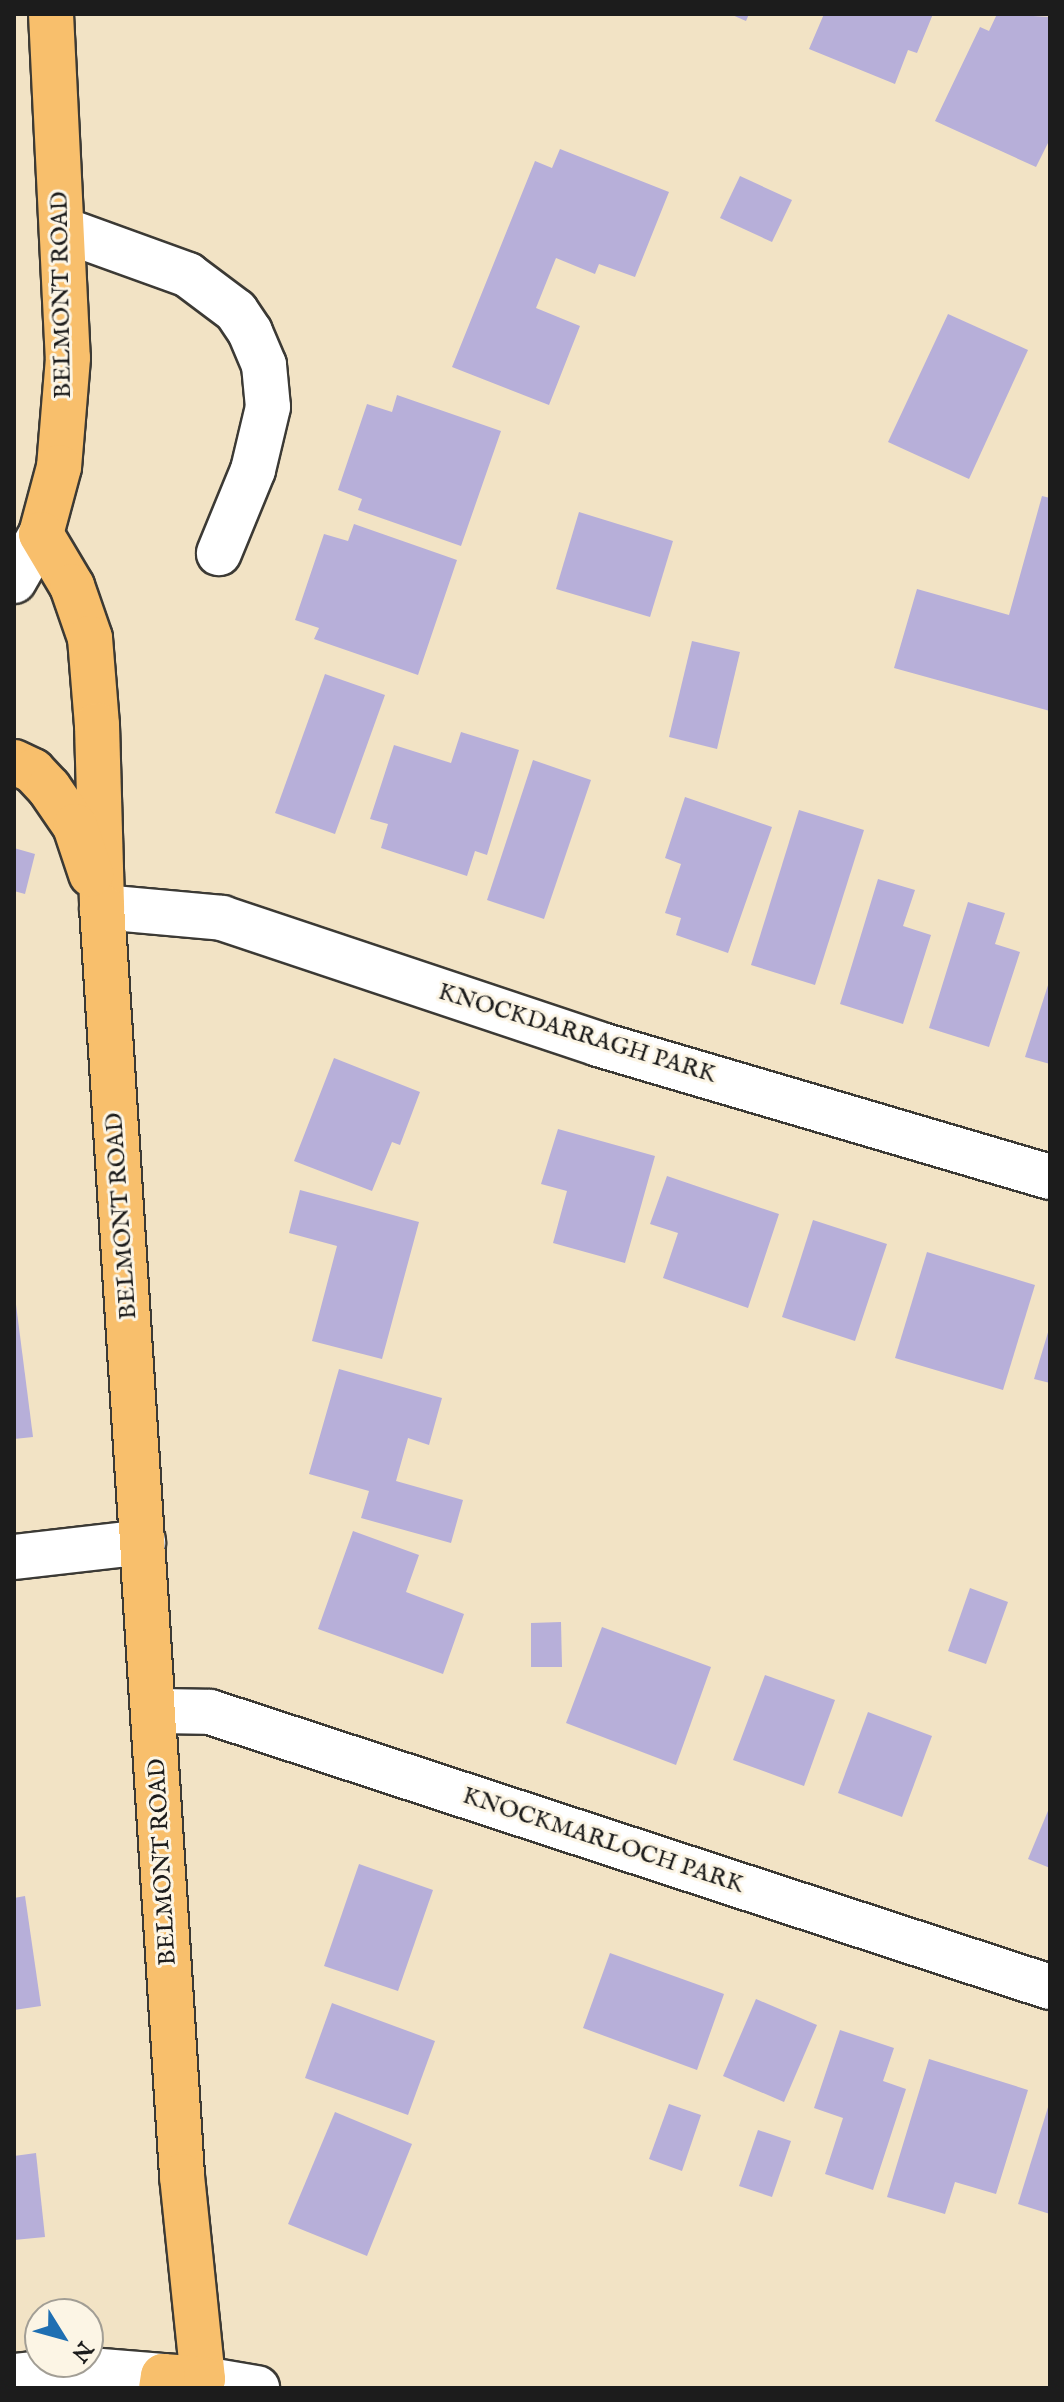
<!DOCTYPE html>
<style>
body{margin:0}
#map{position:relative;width:1064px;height:2402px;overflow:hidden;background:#f2e3c5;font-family:"IM FELL English",serif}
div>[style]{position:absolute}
.building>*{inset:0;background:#b7afd9}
.roads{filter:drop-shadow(2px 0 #3c3a35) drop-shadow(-2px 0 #3c3a35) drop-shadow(0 2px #3c3a35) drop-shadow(0 -2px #3c3a35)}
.minor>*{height:44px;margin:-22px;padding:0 22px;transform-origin:22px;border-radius:22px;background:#fff}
.major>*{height:44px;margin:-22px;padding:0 22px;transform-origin:22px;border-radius:22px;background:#f8bf6c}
span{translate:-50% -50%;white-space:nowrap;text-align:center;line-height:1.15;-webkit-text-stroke:6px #fcf5e5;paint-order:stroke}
.street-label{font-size:24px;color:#1c1c1c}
.frame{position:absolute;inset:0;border:16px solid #1c1c1c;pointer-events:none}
.north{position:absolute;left:24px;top:2298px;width:80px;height:80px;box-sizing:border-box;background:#fcf5e5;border:2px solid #a29e95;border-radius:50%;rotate:127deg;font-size:22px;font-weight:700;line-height:32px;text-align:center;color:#1c1c1c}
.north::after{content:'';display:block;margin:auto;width:28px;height:36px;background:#1f6fb2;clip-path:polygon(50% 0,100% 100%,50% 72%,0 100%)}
</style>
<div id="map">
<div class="building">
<i style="clip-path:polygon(730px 14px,749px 14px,746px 21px)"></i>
<i style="clip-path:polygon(824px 14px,933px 14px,917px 53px,908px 50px,895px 84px,809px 49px)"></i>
<i style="clip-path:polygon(997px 14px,1050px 17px,1050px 139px,1036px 167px,935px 121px,980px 27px,989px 31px)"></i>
<i style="clip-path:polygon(560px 149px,669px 192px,635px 277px,599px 264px,595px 274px,556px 258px,536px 308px,580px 326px,549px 405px,452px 367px,535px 161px,552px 168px)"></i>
<i style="clip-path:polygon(740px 176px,792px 200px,772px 242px,720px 218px)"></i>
<i style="clip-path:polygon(948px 314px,1028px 350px,969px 479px,888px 442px)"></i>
<i style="clip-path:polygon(397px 395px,501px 431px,461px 546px,358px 510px,362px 499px,338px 490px,367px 404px,392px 412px)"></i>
<i style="clip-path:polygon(1042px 496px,1050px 498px,1050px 711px,894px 668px,917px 589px,1009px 615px)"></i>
<i style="clip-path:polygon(579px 512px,673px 541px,650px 617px,556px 589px)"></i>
<i style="clip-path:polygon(354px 524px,457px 560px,418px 675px,314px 639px,319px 628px,295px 620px,324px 534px,348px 541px)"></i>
<i style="clip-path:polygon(692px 641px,740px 652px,717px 749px,669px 737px)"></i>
<i style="clip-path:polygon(325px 674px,385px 695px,335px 834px,275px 813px)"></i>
<i style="clip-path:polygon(461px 732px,519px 750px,487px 855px,475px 851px,467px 876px,381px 848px,388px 824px,370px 819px,394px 745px,451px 763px)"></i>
<i style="clip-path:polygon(533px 760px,591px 780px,544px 919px,487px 900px)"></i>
<i style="clip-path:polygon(685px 797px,772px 827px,728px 953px,676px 935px,681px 918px,665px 913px,681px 864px,665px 858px)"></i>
<i style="clip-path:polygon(799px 810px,864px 830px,815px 985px,751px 965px)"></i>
<i style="clip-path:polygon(14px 848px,35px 854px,25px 894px,14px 891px)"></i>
<i style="clip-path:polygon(878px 879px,915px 890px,903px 926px,931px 935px,903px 1024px,840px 1004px)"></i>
<i style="clip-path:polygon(968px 902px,1005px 913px,995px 944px,1020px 952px,989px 1047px,929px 1028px)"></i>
<i style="clip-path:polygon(1049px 982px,1050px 982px,1050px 1064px,1025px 1057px)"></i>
<i style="clip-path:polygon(334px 1058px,420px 1092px,400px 1145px,392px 1142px,372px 1191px,294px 1161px)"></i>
<i style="clip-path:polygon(558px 1129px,655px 1156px,625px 1263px,553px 1243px,567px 1191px,541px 1184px)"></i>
<i style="clip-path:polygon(667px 1176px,779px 1214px,748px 1308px,663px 1278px,678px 1233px,650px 1224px)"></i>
<i style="clip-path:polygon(300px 1190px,419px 1222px,382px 1359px,312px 1341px,337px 1246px,289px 1233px)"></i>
<i style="clip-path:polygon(813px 1220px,887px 1244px,855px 1341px,782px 1317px)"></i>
<i style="clip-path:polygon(927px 1252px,1035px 1285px,1003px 1390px,895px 1358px)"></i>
<i style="clip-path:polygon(14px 1289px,33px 1437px,14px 1439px)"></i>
<i style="clip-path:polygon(1049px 1329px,1050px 1329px,1050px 1383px,1034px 1379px)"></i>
<i style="clip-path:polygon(339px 1369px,442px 1398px,429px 1445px,408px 1438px,396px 1481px,463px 1500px,451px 1543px,361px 1518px,369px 1491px,309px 1474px)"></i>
<i style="clip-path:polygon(353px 1531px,419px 1555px,406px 1592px,464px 1614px,443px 1674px,318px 1629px)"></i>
<i style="clip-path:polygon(970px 1588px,1008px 1602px,986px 1664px,948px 1651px)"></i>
<i style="clip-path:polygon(561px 1622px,562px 1667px,531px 1667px,531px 1623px)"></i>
<i style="clip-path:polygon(602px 1627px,711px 1667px,676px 1765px,566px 1723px)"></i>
<i style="clip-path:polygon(765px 1675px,835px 1700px,804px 1786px,733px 1760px)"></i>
<i style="clip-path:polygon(868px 1712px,932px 1736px,902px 1817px,838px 1793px)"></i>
<i style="clip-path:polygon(1050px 1806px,1050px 1868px,1028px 1859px)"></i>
<i style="clip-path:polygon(359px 1864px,433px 1890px,398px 1991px,324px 1966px)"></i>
<i style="clip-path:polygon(25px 1896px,41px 2006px,14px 2010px,14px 1898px)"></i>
<i style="clip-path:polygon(610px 1953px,724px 1994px,697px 2070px,583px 2028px)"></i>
<i style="clip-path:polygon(756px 1999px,817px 2025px,784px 2102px,723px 2076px)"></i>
<i style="clip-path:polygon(332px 2003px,435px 2041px,408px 2115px,305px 2078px)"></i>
<i style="clip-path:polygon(840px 2030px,894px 2048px,883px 2081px,906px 2089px,873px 2190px,825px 2174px,843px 2118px,814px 2108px)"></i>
<i style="clip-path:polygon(929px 2059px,1028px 2090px,996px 2194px,955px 2182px,945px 2214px,887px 2197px)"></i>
<i style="clip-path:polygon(669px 2104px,701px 2115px,682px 2171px,649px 2159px)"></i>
<i style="clip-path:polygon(1049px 2104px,1050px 2104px,1050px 2214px,1018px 2204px)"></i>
<i style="clip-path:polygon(335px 2112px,412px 2144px,367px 2256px,288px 2224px)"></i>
<i style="clip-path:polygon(758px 2130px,791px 2141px,772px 2197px,739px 2186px)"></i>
<i style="clip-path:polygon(36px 2153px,45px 2237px,14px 2240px,14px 2156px)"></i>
</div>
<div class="roads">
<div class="minor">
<i style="left:64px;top:230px;width:132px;rotate:19.9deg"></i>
<i style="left:188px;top:275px;width:60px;rotate:36.9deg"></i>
<i style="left:236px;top:311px;width:25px;rotate:56deg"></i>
<i style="left:250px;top:332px;width:36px;rotate:67deg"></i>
<i style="left:264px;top:365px;width:42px;rotate:84.6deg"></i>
<i style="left:268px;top:407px;width:65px;rotate:103.4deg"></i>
<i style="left:253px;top:470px;width:90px;rotate:112.3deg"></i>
<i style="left:14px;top:581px;width:54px;rotate:-60.1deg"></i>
<i style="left:102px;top:907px;width:121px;rotate:5.2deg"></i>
<i style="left:222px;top:918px;width:397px;rotate:18.5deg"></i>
<i style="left:598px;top:1044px;width:471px;rotate:16.4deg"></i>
<i style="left:14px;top:1557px;width:130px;rotate:-6.6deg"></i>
<i style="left:154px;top:1711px;width:56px;rotate:1deg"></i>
<i style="left:210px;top:1712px;width:884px;rotate:18.13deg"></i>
<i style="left:14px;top:2376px;width:63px;rotate:-6.3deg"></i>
<i style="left:77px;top:2369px;width:86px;rotate:4.7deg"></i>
<i style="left:203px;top:2379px;width:55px;rotate:9.5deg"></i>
</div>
<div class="major">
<i style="left:51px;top:14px;width:344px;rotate:87.2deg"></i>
<i style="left:68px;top:358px;width:109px;rotate:94.7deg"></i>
<i style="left:59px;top:467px;width:69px;rotate:105deg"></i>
<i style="left:41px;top:534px;width:61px;rotate:59.2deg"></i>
<i style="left:72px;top:586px;width:55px;rotate:70.9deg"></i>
<i style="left:90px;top:638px;width:87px;rotate:85.4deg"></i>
<i style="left:97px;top:725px;width:182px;rotate:88.4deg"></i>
<i style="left:102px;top:907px;width:1272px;rotate:86.39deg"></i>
<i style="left:182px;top:2176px;width:204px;rotate:84.1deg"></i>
<i style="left:203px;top:2379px;width:40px;rotate:-175.7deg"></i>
<i style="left:163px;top:2376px;width:12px;rotate:99deg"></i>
<i style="left:14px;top:762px;width:21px;rotate:25deg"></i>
<i style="left:33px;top:771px;width:23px;rotate:47deg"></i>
<i style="left:49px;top:788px;width:46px;rotate:55.6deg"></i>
<i style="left:75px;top:826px;width:51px;rotate:71.6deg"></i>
</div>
</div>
<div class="street-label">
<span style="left:62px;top:295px;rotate:-91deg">BELMONT ROAD</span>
<span style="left:577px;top:1034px;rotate:17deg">KNOCKDARRAGH PARK</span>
<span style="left:122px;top:1216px;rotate:-94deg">BELMONT ROAD</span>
<span style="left:603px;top:1841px;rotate:18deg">KNOCKMARLOCH PARK</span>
<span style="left:163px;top:1862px;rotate:-93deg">BELMONT ROAD</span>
</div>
<div class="frame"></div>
<div class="north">N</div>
</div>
